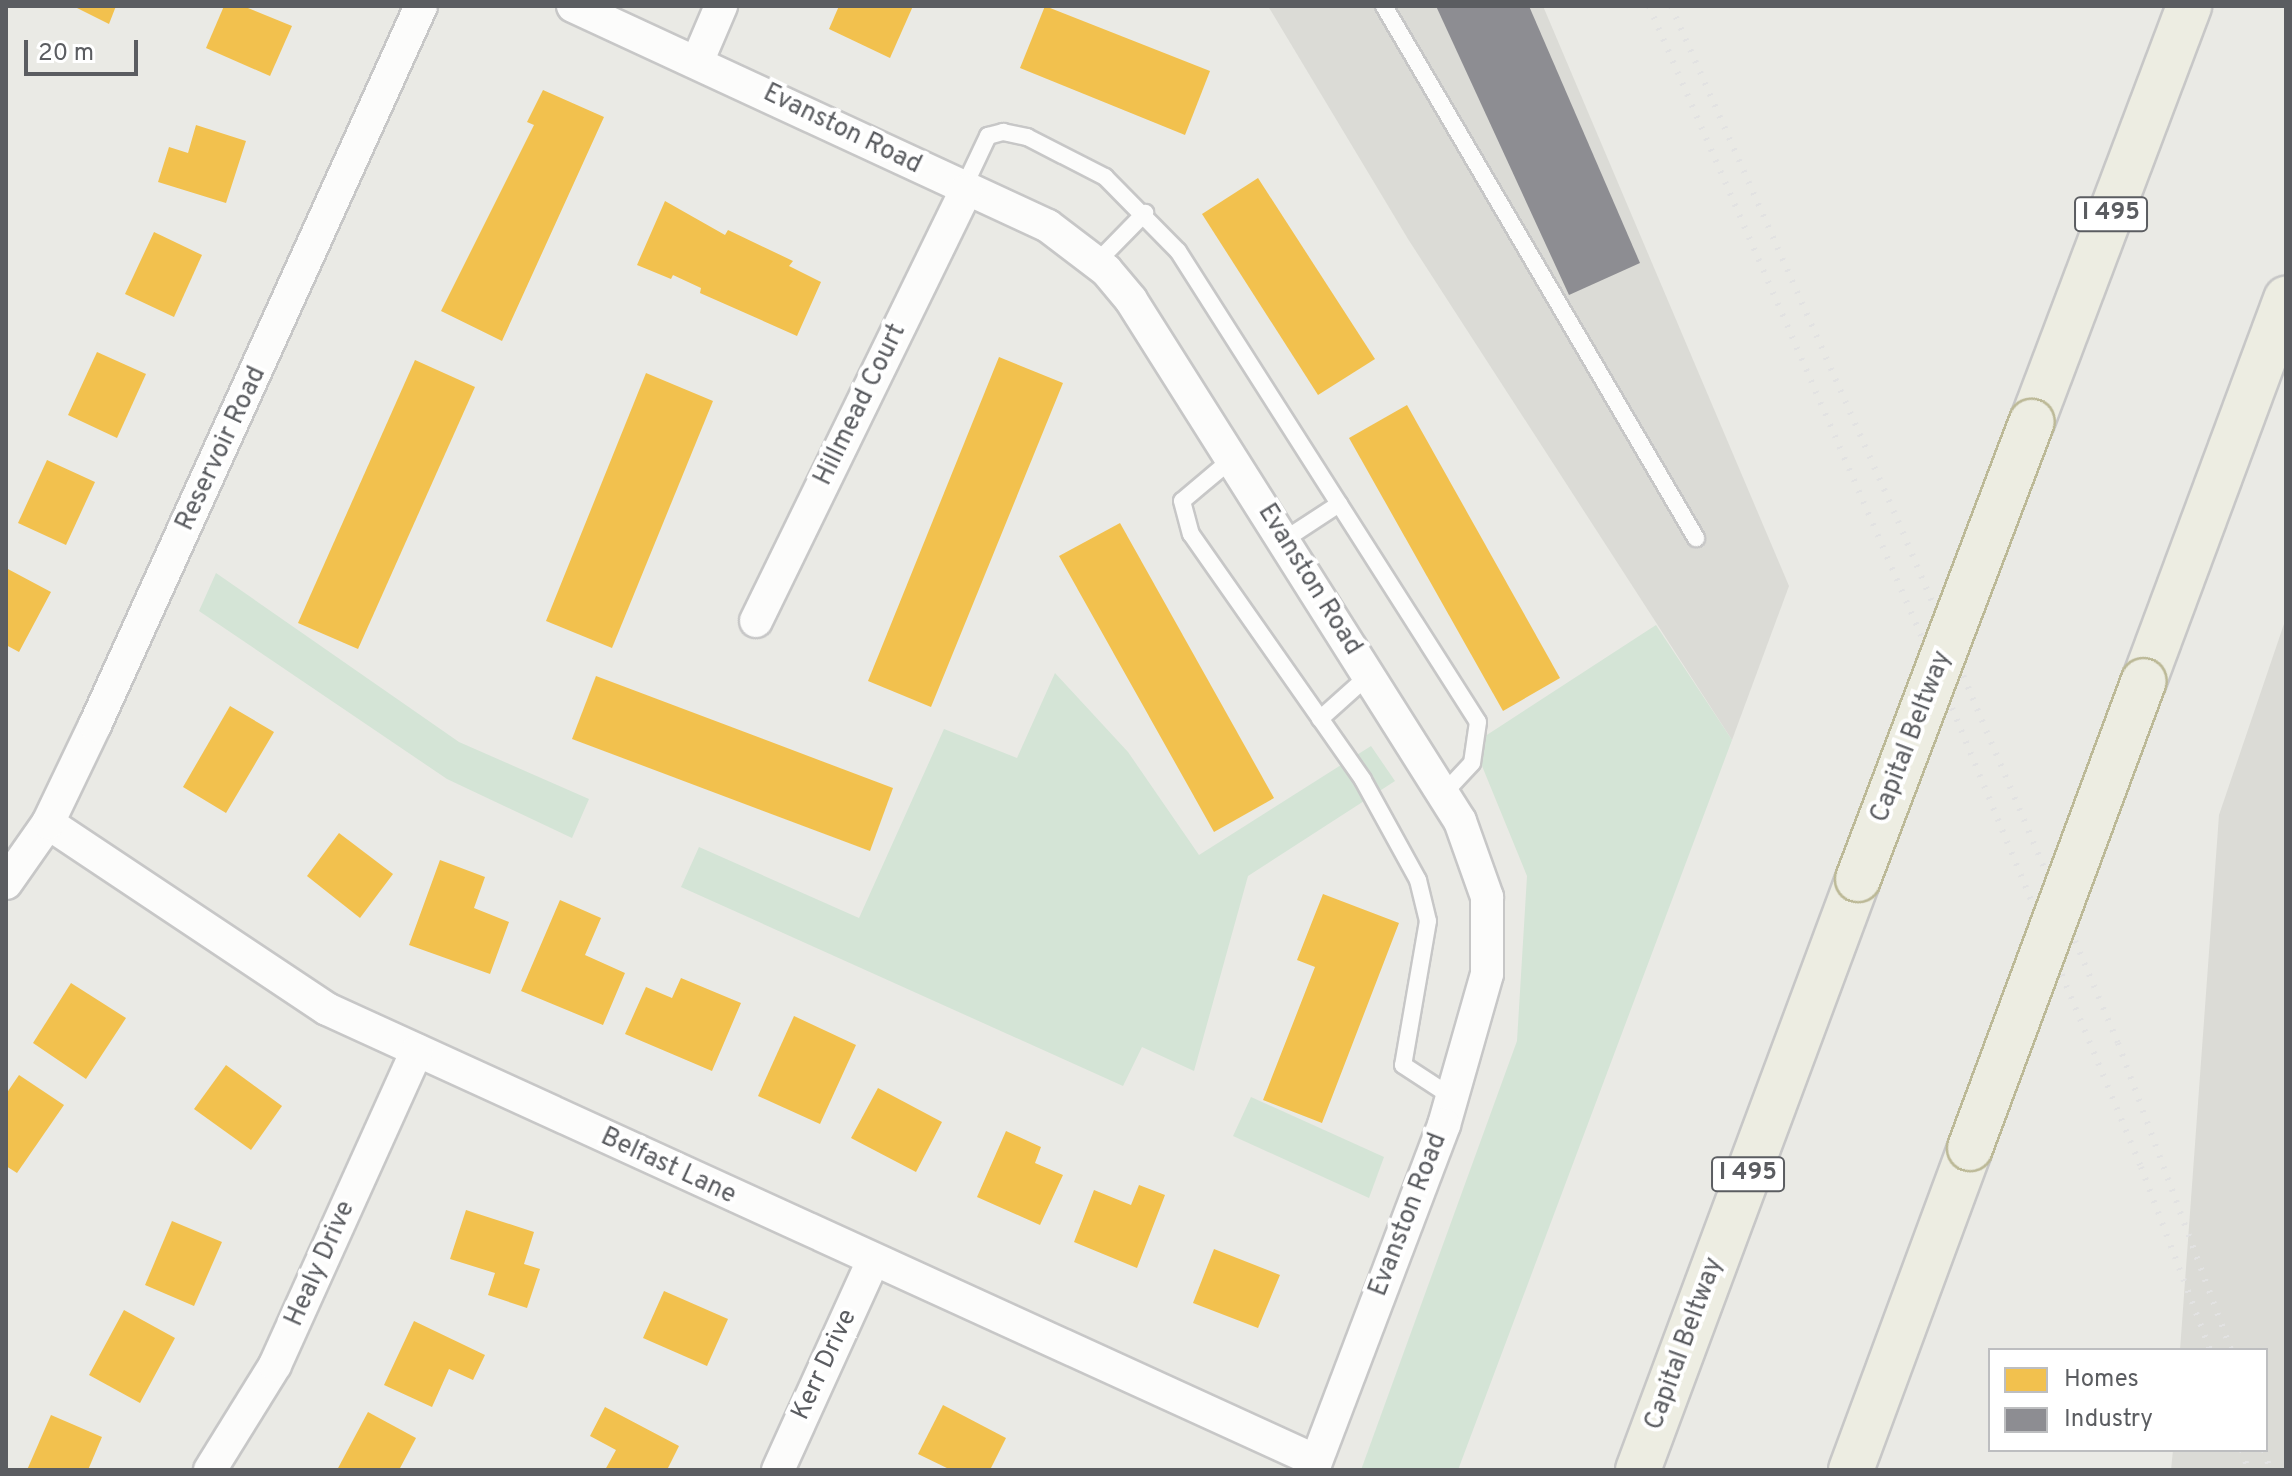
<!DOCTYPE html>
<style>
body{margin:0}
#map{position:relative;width:2292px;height:1476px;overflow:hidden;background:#eaeae5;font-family:Overpass,sans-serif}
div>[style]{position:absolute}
.industrial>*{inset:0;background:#dbdbd6}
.green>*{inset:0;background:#d4e4d6}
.homes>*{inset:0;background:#f2c14e}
.industry>*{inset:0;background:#8d8d92}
.roads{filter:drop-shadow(2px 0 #c7c7c7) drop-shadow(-2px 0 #c7c7c7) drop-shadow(0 2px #c7c7c7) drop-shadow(0 -2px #c7c7c7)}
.service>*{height:16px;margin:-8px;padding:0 8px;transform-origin:8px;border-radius:8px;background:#fcfcfb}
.minor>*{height:32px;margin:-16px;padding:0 16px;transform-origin:16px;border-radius:16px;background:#fcfcfb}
.motorway>*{height:44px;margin:-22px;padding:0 22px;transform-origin:22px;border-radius:22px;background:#edede2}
.rail>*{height:6px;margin-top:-3px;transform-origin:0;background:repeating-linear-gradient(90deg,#e2e2e2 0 2px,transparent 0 12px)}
.bridges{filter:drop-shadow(2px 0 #bcb997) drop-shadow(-2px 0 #bcb997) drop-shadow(0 2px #bcb997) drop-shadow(0 -2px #bcb997)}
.motorway-bridge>*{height:44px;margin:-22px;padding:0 22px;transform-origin:22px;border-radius:22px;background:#edede2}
span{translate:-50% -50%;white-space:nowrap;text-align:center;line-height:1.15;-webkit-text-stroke:8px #fff;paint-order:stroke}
.shield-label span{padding:2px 6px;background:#fff;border:2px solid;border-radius:6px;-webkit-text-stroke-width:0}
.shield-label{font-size:24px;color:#5b5d61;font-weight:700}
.street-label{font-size:26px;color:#5b5d61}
.frame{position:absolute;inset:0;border:8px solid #5b5d61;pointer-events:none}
.legend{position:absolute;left:1988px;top:1348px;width:280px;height:104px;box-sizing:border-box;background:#fff;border:2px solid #bdbec0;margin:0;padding:10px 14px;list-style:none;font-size:24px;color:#5b5d61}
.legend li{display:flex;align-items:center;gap:16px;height:40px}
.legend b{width:40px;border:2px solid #bdbec0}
.scale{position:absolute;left:24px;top:40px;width:114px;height:36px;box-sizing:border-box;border:4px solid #5b5d61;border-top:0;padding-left:10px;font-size:24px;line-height:28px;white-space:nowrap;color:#5b5d61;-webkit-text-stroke:6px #fff;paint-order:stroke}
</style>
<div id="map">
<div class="industrial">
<i style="clip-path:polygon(1268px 6px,1543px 6px,1789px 586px,1732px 740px,1408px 239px)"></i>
<i style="clip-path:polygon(2286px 618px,2286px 1470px,2171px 1470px,2173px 1450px,2266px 1450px,2266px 1350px,2180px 1350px,2219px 815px)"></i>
</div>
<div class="green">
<i style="clip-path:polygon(216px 573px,459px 742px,589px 799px,572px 838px,447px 779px,199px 611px)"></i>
<i style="clip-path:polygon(1656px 625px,1732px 740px,1458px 1470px,1361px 1470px,1517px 1041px,1527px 876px,1473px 744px)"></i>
<i style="clip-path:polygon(1055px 673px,1128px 752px,1199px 855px,1371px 746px,1395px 781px,1248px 876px,1194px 1071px,1142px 1047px,1123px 1086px,681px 887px,699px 847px,859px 918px,944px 729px,1017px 758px)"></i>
<i style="clip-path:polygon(1251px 1097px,1384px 1157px,1369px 1198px,1233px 1136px)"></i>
</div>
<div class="homes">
<i style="clip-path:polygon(73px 6px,116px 6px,109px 24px)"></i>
<i style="clip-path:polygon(224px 6px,243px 6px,292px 26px,270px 76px,206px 48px)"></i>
<i style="clip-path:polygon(839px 6px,913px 6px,890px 58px,829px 29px)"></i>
<i style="clip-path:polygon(1045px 6px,1210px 71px,1185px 135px,1020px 68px)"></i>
<i style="clip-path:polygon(543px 90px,604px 117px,502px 341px,441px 311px,534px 125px,527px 122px)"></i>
<i style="clip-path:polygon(196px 125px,246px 141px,226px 203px,158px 182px,169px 147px,188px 153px)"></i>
<i style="clip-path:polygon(1258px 178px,1375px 359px,1318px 395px,1202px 214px)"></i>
<i style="clip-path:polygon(665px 201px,725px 235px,728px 230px,793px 261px,789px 266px,821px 282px,797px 336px,700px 293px,701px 288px,673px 275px,671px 279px,637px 265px)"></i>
<i style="clip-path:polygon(154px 232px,202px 255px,174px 317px,125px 294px)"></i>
<i style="clip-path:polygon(97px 352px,146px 374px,117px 438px,68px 415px)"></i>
<i style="clip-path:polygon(999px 357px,1063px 383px,931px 707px,868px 681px)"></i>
<i style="clip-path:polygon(415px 360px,475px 387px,358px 649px,298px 623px)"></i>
<i style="clip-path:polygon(646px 373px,713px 401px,612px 648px,546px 621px)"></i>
<i style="clip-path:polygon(1407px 405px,1560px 678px,1503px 711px,1349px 438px)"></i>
<i style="clip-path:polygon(47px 460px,95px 482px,66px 545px,18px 523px)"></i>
<i style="clip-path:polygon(1120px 523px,1274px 798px,1214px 832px,1059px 556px)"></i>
<i style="clip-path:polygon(6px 568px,51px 592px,19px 652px,6px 645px)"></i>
<i style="clip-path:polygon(596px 676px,893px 788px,870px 851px,572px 739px)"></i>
<i style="clip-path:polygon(230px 706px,274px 732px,226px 813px,183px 787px)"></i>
<i style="clip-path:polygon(339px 833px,393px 874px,360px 918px,307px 876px)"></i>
<i style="clip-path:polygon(440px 860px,485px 877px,474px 908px,509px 922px,490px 974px,409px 945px)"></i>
<i style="clip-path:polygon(1323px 894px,1399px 923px,1322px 1123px,1263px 1100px,1315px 967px,1297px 960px)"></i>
<i style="clip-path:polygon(560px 900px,601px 918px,585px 955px,625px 973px,603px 1025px,521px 991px)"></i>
<i style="clip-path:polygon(681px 978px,741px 1003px,712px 1071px,625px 1034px,646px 987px,672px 998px)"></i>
<i style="clip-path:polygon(71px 983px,126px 1018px,86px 1079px,33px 1043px)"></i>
<i style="clip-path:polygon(794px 1016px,856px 1045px,820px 1124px,758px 1096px)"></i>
<i style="clip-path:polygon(226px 1065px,282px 1106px,251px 1150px,194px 1109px)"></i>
<i style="clip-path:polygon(19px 1075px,64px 1105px,17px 1173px,6px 1166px,6px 1094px)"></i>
<i style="clip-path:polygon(878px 1088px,942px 1122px,916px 1172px,851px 1138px)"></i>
<i style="clip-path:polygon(1006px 1131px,1041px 1147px,1035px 1163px,1063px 1175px,1040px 1225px,977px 1197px)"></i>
<i style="clip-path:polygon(1139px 1185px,1165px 1195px,1137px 1268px,1074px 1242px,1094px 1190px,1131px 1205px)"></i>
<i style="clip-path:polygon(466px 1210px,534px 1232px,524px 1264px,540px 1269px,527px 1308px,488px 1295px,495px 1273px,450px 1259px)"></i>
<i style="clip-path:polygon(172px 1221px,222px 1242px,194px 1306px,145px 1285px)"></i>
<i style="clip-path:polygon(1214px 1249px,1280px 1275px,1258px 1328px,1193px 1303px)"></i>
<i style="clip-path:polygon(664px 1291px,728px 1319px,707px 1366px,643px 1338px)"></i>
<i style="clip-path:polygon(124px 1310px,175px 1338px,140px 1403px,89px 1375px)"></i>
<i style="clip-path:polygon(414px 1321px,485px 1355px,473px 1380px,449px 1369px,432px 1407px,384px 1385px)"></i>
<i style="clip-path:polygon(943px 1405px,1006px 1438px,990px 1470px,951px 1470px,918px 1454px)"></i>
<i style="clip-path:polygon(605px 1407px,679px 1446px,667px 1470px,605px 1470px,616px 1450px,590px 1436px)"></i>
<i style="clip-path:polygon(368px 1412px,416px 1438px,399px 1470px,337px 1470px)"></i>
<i style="clip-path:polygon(51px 1415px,102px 1437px,88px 1470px,27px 1470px)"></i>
</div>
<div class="industry">
<i style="clip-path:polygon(1436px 6px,1529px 6px,1640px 263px,1569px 295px)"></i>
</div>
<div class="roads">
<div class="service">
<i style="left:1384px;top:6px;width:617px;rotate:59.61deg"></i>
<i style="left:963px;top:189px;width:59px;rotate:-64.7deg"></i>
<i style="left:988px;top:136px;width:16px;rotate:-15deg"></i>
<i style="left:1003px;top:132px;width:25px;rotate:12deg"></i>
<i style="left:1027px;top:137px;width:88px;rotate:27.1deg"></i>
<i style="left:1105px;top:177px;width:104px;rotate:45.4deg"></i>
<i style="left:1178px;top:251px;width:558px;rotate:57.51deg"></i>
<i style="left:1478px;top:722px;width:41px;rotate:98.3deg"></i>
<i style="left:1472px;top:763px;width:42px;rotate:133.1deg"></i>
<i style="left:1097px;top:262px;width:69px;rotate:-45.6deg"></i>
<i style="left:1232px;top:459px;width:65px;rotate:140deg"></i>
<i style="left:1182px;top:501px;width:34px;rotate:75deg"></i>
<i style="left:1191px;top:534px;width:300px;rotate:55deg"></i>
<i style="left:1363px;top:780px;width:114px;rotate:61.2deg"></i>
<i style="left:1418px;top:880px;width:42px;rotate:76.3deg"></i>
<i style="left:1428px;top:921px;width:146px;rotate:99.8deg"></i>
<i style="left:1403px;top:1065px;width:59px;rotate:33.1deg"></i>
<i style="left:1284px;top:540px;width:66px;rotate:-33.2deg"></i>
<i style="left:1320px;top:719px;width:66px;rotate:-41.9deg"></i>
</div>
<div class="minor">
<i style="left:573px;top:6px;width:523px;rotate:24.85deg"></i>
<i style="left:1048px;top:226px;width:73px;rotate:37.2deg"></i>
<i style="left:1106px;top:270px;width:39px;rotate:50deg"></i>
<i style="left:1131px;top:300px;width:616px;rotate:57.73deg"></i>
<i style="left:1460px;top:821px;width:81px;rotate:70.4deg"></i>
<i style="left:1487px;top:897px;width:77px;rotate:90deg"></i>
<i style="left:1487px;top:974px;width:157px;rotate:105.9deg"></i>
<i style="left:1444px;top:1125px;width:369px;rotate:110.8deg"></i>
<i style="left:698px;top:60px;width:59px;rotate:-66.9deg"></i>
<i style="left:756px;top:621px;width:479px;rotate:-64deg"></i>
<i style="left:48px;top:823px;width:335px;rotate:33.7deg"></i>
<i style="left:327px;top:1009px;width:1087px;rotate:24.56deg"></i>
<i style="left:6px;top:883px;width:73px;rotate:-55deg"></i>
<i style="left:48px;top:823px;width:109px;rotate:-64.4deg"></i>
<i style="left:95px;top:725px;width:789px;rotate:-65.61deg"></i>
<i style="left:210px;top:1470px;width:123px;rotate:-58.2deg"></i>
<i style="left:275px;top:1365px;width:345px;rotate:-65.7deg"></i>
<i style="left:778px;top:1470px;width:230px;rotate:-65.6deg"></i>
</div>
<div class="motorway">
<i style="left:2032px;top:422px;width:445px;rotate:-69.3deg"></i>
<i style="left:2144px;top:681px;width:408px;rotate:-69.6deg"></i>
<i style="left:1638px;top:1470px;width:631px;rotate:-69.58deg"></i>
<i style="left:1851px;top:1470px;width:343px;rotate:-69.7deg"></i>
</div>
</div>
<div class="rail">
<i style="left:1649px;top:6px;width:741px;rotate:66.62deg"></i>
<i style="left:1943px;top:686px;width:520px;rotate:67.63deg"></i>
<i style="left:2141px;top:1167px;width:196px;rotate:69.3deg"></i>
<i style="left:1671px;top:6px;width:563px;rotate:66.21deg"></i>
<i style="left:1898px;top:521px;width:566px;rotate:67.15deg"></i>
<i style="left:2118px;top:1043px;width:327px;rotate:69.8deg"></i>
<i style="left:2242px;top:1450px;width:21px;rotate:73deg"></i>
<i style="left:2264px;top:1450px;width:21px;rotate:73deg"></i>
</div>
<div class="bridges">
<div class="motorway-bridge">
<i style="left:1858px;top:879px;width:489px;rotate:-69.2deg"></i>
<i style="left:1970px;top:1148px;width:498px;rotate:-69.6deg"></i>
</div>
</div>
<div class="shield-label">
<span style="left:2111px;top:214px">I 495</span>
<span style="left:1748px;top:1174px">I 495</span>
</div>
<div class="street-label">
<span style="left:842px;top:130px;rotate:26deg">Evanston Road</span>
<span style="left:861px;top:405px;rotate:-64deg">Hillmead Court</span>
<span style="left:222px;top:449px;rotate:-65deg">Reservoir Road</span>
<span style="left:1309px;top:580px;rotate:58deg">Evanston Road</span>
<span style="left:1912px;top:737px;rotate:-69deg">Capital Beltway</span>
<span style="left:668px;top:1167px;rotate:25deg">Belfast Lane</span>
<span style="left:1409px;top:1215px;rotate:-69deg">Evanston Road</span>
<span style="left:321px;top:1264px;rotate:-66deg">Healy Drive</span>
<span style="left:1685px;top:1344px;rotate:-70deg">Capital Beltway</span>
<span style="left:825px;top:1365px;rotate:-65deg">Kerr Drive</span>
</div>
<div class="frame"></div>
<ul class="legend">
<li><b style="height:22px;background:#f2c14e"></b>Homes</li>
<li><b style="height:22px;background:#8d8d92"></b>Industry</li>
</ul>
<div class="scale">20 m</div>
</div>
